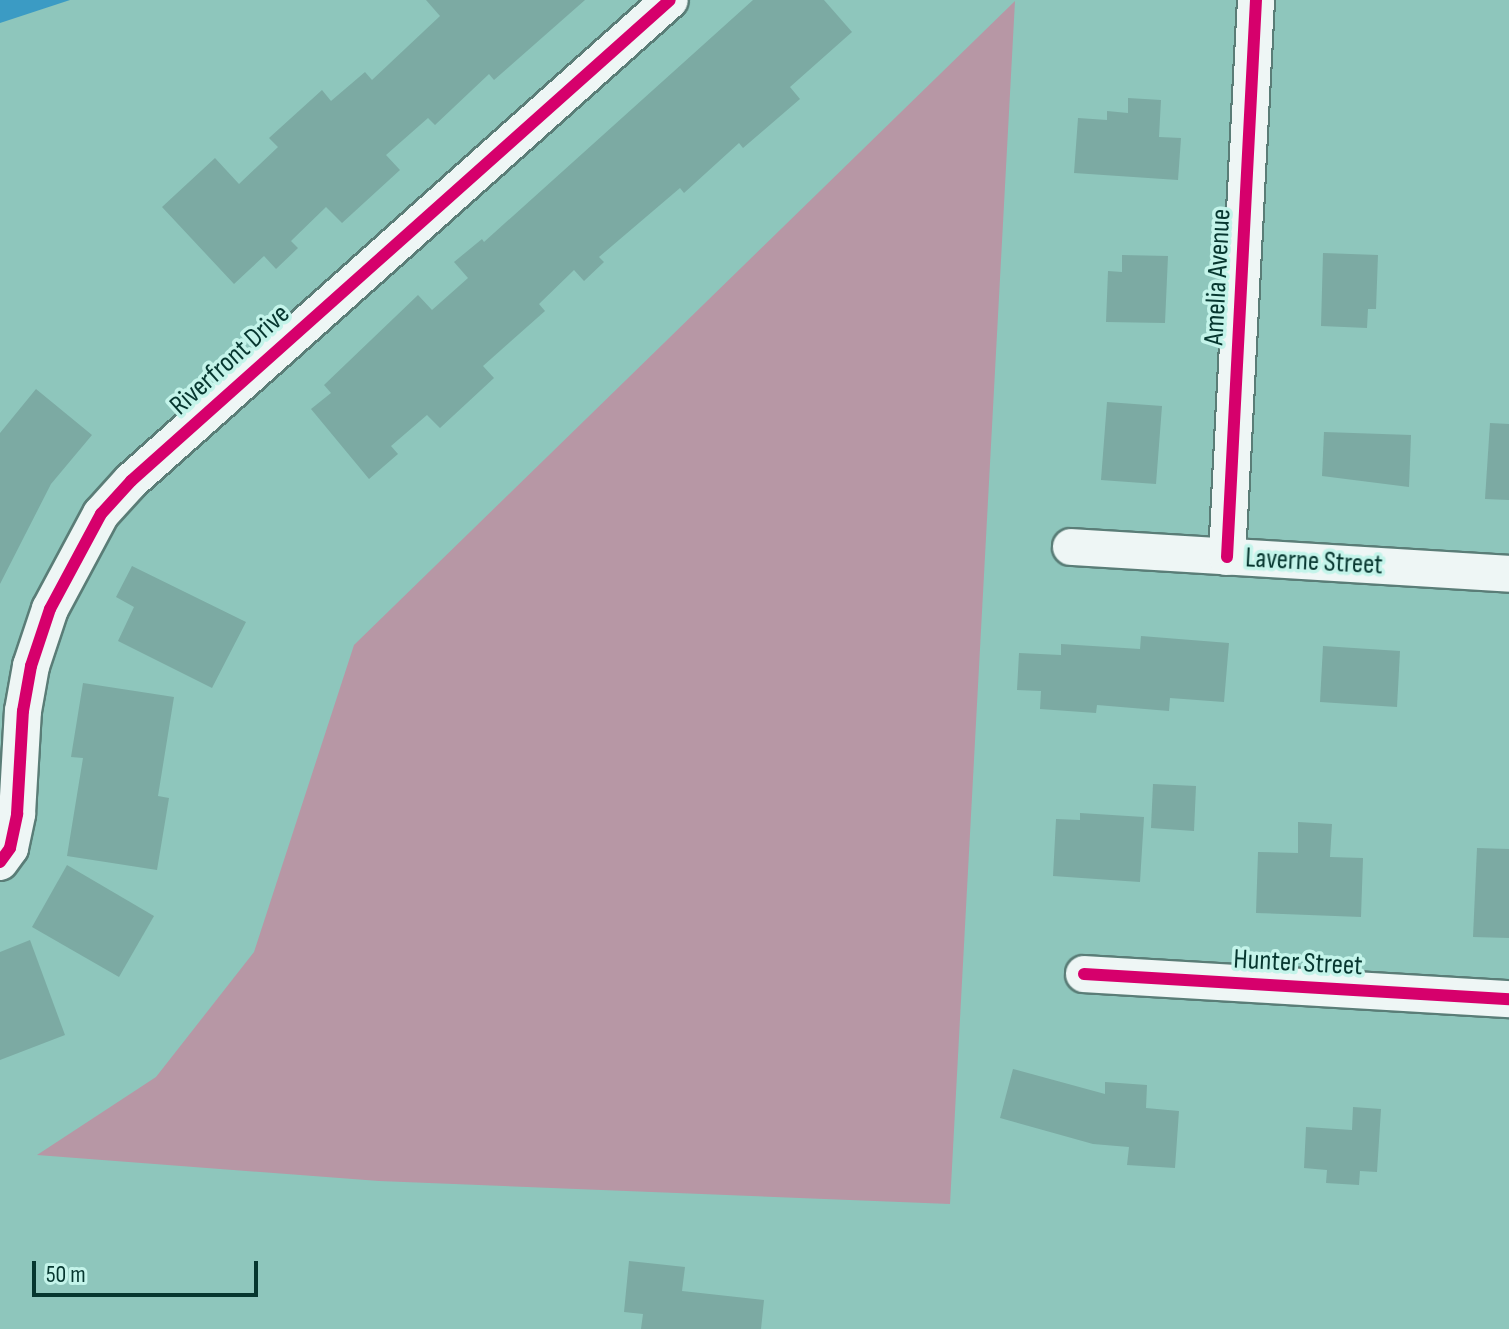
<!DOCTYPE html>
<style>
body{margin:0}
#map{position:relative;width:1509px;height:1329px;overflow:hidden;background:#8ec6bc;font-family:"Sofia Sans Condensed",sans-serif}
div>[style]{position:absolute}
.forest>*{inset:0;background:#b797a5}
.water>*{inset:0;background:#3b9bc4}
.building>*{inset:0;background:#7caaa3}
.roads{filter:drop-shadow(2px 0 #5a7d77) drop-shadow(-2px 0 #5a7d77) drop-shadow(0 2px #5a7d77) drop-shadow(0 -2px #5a7d77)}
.street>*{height:36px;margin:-18px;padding:0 18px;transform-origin:18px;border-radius:18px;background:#eef6f5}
.cycleway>*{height:12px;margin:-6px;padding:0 6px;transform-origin:6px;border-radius:6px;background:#d6006c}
span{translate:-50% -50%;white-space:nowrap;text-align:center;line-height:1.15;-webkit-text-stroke:7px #c4f4ea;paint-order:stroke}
.street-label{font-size:28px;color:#06362f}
.scale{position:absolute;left:32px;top:1261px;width:226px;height:36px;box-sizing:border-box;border:4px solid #06362f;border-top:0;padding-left:10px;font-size:24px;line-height:28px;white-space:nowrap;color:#06362f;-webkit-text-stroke:6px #c4f4ea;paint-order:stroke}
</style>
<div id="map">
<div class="forest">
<i style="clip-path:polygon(1015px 1px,950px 1204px,379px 1181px,37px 1155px,156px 1077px,254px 952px,354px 645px)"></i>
</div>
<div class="water">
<i style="clip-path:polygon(0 0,70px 0,0 23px)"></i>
</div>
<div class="building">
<i style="clip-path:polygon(426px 0,585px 0,494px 80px,489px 74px,435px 125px,428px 118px,386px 155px,400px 170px,342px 223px,326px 207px,291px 241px,298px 248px,276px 269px,264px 256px,234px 284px,162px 207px,215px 158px,239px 184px,278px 147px,269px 138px,322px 90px,331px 101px,365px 72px,372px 80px,440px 16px)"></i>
<i style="clip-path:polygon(753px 0,824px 0,852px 32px,790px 87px,800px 99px,743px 148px,739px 143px,684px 193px,680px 188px,599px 257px,604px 262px,584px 281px,574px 270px,539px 304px,545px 311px,483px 366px,494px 378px,440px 428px,427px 415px,391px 446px,398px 454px,369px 479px,311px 409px,331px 393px,324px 385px,418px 295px,432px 310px,468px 278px,454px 262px,482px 239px,484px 242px)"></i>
<i style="clip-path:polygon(1128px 98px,1161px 100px,1159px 137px,1181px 138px,1178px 180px,1074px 173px,1078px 118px,1107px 120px,1107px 111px,1128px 113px)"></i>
<i style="clip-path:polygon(1323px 253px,1378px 255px,1376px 309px,1368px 309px,1367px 328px,1321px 326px)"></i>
<i style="clip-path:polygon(1122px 255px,1168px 256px,1165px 323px,1106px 322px,1108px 271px,1122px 272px)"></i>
<i style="clip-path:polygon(36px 389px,92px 435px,51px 484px,0 584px,0 433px)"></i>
<i style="clip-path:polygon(1107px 402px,1162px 406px,1156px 484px,1101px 480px)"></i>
<i style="clip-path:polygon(1490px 423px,1509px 424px,1509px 500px,1485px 499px)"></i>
<i style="clip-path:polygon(1324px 432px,1411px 435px,1409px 487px,1322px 476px)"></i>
<i style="clip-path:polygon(132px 566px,246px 622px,212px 688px,118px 641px,134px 607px,116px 597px)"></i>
<i style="clip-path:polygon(1141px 636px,1229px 643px,1224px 702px,1170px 698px,1169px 711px,1097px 705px,1096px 713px,1040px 709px,1041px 691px,1017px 690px,1019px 653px,1061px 655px,1061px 644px,1140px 649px)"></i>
<i style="clip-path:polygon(1323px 646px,1400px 651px,1397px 707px,1320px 702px)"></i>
<i style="clip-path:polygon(83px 683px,174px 697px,158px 796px,169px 798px,157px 870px,67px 856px,83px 758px,71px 757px)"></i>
<i style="clip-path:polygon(1153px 784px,1196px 786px,1194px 831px,1151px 828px)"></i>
<i style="clip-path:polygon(1080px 813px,1144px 817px,1140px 882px,1053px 876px,1056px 819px,1080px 820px)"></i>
<i style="clip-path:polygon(1298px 822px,1332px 824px,1330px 857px,1363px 858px,1361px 917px,1256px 913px,1258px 852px,1298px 853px)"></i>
<i style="clip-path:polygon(1477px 848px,1509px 849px,1509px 938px,1473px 937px)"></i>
<i style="clip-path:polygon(67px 865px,154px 916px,119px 977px,32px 927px)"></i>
<i style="clip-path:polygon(30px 940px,65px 1035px,0 1060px,0 952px)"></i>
<i style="clip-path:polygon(1013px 1069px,1105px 1094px,1105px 1082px,1147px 1085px,1146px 1108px,1179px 1111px,1175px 1168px,1127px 1165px,1129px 1147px,1093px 1144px,1000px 1118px)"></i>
<i style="clip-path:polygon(1353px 1107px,1381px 1109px,1377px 1172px,1360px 1171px,1359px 1185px,1326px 1183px,1327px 1170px,1304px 1168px,1306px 1127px,1352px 1130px)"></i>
<i style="clip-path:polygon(629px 1261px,685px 1267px,682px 1291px,764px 1300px,761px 1329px,641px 1329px,643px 1314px,624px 1312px)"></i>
</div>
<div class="roads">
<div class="street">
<i style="left:1071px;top:547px;width:439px;rotate:3.5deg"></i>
<i style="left:1227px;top:557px;width:558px;rotate:-87.02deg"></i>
<i style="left:0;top:862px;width:17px;rotate:-54deg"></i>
<i style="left:10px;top:848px;width:35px;rotate:-78deg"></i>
<i style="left:17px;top:814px;width:103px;rotate:-86.7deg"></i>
<i style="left:23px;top:711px;width:46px;rotate:-79.9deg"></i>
<i style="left:31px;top:666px;width:60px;rotate:-71.6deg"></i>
<i style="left:50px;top:609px;width:108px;rotate:-61.8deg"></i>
<i style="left:101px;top:514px;width:45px;rotate:-47.7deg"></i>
<i style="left:131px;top:481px;width:722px;rotate:-41.75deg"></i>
<i style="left:1084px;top:974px;width:426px;rotate:3.4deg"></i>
</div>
</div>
<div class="cycleway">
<i style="left:1227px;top:557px;width:558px;rotate:-87.02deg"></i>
<i style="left:0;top:862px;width:17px;rotate:-54deg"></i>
<i style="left:10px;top:848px;width:35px;rotate:-78deg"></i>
<i style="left:17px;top:814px;width:103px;rotate:-86.7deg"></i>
<i style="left:23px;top:711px;width:46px;rotate:-79.9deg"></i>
<i style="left:31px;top:666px;width:60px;rotate:-71.6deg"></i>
<i style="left:50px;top:609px;width:108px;rotate:-61.8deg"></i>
<i style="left:101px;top:514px;width:45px;rotate:-47.7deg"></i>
<i style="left:131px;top:481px;width:722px;rotate:-41.75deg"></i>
<i style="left:1084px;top:974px;width:426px;rotate:3.4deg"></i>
</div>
<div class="street-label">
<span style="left:1218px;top:277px;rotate:-87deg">Amelia Avenue</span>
<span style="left:230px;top:360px;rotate:-42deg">Riverfront Drive</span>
<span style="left:1314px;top:562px;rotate:3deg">Laverne Street</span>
<span style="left:1298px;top:963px;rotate:3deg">Hunter Street</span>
</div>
<div class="scale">50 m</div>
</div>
